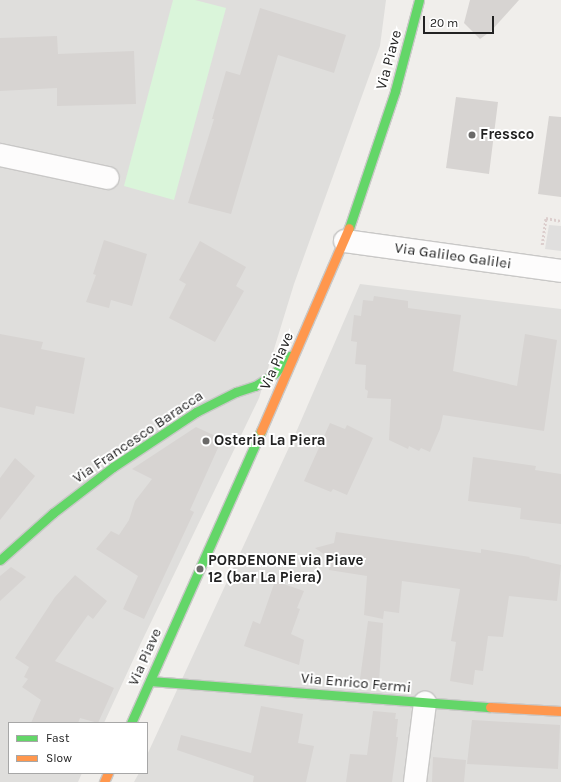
<!DOCTYPE html>
<style>
body{margin:0}
#map{position:relative;width:561px;height:782px;overflow:hidden;background:#f0eeeb;font-family:Karla,sans-serif}
div>[style]{position:absolute}
.residential>*{inset:0;background:#dfdedc}
.park>*{inset:0;background:#daf5da}
.parking>*{inset:0;background:#e0dfde}
.building>*{inset:0;background:#d7d4d2}
.path>*{height:2.5px;margin-top:-1.25px;transform-origin:0;background:repeating-linear-gradient(90deg,#dccecd 0 2px,transparent 0 4px)}
.roads{filter:drop-shadow(1px 0 #c9c8c7) drop-shadow(-1px 0 #c9c8c7) drop-shadow(0 1px #c9c8c7) drop-shadow(0 -1px #c9c8c7)}
.street>*{height:22px;margin:-11px;padding:0 11px;transform-origin:11px;border-radius:11px;background:#fdfcfc}
.fast>*{height:9px;margin:-4.5px;padding:0 4.5px;transform-origin:4.5px;border-radius:4.5px;background:#63d668}
.slow>*{height:9px;margin:-4.5px;padding:0 4.5px;transform-origin:4.5px;border-radius:4.5px;background:#ff974d}
.dots>*{width:11px;height:11px;translate:-50% -50%;box-sizing:border-box;border:2px solid #fff;border-radius:50%}
span{translate:-50% -50%;white-space:nowrap;text-align:center;line-height:1.15;-webkit-text-stroke:4px #fff;paint-order:stroke}
.street-label{font-size:15px;color:#222}
.poi-label{font-size:15px;color:#222;font-weight:700}
.left{translate:0 -50%;text-align:left}
.legend{position:absolute;left:8px;top:722px;width:140px;height:52px;box-sizing:border-box;background:#fff;border:1px solid #a7a7a7;margin:0;padding:5px 7px;list-style:none;font-size:12px;color:#222}
.legend li{display:flex;align-items:center;gap:8px;height:20px}
.legend b{width:20px;border:1px solid #a7a7a7}
.scale{position:absolute;left:423px;top:16px;width:71px;height:18px;box-sizing:border-box;border:2px solid #222;border-top:0;padding-left:5px;font-size:12px;line-height:14px;white-space:nowrap;color:#222;-webkit-text-stroke:3px #fff;paint-order:stroke}
</style>
<div id="map">
<div class="residential">
<i style="clip-path:polygon(0 0,386px 0,380px 46px,294px 284px,259px 398px,140px 645px,104px 723px,9px 723px,9px 773px,82px 773px,78px 782px,0 782px)"></i>
<i style="clip-path:polygon(360px 284px,561px 309px,561px 782px,134px 782px,139px 773px,147px 773px,147px 755px,297px 430px)"></i>
</div>
<div class="park">
<i style="clip-path:polygon(173px 0,195px 0,226px 8px,174px 200px,124px 186px)"></i>
</div>
<div class="parking">
<i style="clip-path:polygon(549px 225px,561px 226px,561px 251px,545px 249px)"></i>
</div>
<div class="building">
<i style="clip-path:polygon(470px 0,519px 0,491px 31px,480px 39px,464px 23px)"></i>
<i style="clip-path:polygon(260px 8px,346px 35px,334px 73px,278px 55px,231px 214px,188px 203px,214px 119px,212px 119px,226px 71px,240px 75px)"></i>
<i style="clip-path:polygon(57px 36px,58px 54px,134px 51px,136px 104px,57px 106px,57px 88px,0 91px,0 38px)"></i>
<i style="clip-path:polygon(456px 97px,498px 102px,489px 174px,446px 168px)"></i>
<i style="clip-path:polygon(549px 116px,561px 117px,561px 197px,538px 194px)"></i>
<i style="clip-path:polygon(104px 240px,147px 254px,132px 306px,111px 300px,109px 308px,86px 302px,96px 275px,93px 274px)"></i>
<i style="clip-path:polygon(200px 241px,246px 267px,236px 286px,244px 291px,215px 342px,169px 318px,186px 284px,179px 280px)"></i>
<i style="clip-path:polygon(374px 296px,408px 301px,408px 308px,461px 315px,453px 371px,517px 386px,525px 334px,557px 340px,544px 431px,443px 415px,440px 429px,430px 452px,421px 448px,419px 451px,409px 446px,408px 449px,389px 440px,391px 399px,367px 398px,368px 391px,365px 389px,366px 365px,355px 364px,357px 342px,351px 341px,354px 315px,361px 316px,363px 300px,373px 301px)"></i>
<i style="clip-path:polygon(0 334px,43px 342px,41px 349px,85px 358px,74px 414px,36px 406px,34px 415px,0 407px)"></i>
<i style="clip-path:polygon(330px 423px,345px 429px,347px 425px,373px 438px,347px 495px,333px 489px,331px 492px,304px 481px)"></i>
<i style="clip-path:polygon(196px 427px,222px 439px,190px 510px,194px 512px,144px 619px,123px 609px,138px 576px,96px 549px,111px 531px,119px 535px,129px 520px,135px 501px,152px 479px,132px 469px)"></i>
<i style="clip-path:polygon(473px 457px,536px 466px,535px 470px,561px 474px,561px 524px,520px 519px,521px 508px,468px 501px)"></i>
<i style="clip-path:polygon(15px 458px,35px 476px,0 520px,0 478px)"></i>
<i style="clip-path:polygon(336px 532px,481px 553px,481px 549px,530px 557px,529px 558px,561px 565px,557px 601px,509px 596px,503px 637px,488px 636px,483px 671px,475px 670px,473px 685px,450px 681px,456px 642px,451px 641px,460px 589px,402px 581px,399px 613px,384px 611px,383px 619px,364px 615px,367px 576px,329px 570px,331px 559px,315px 548px,334px 543px)"></i>
<i style="clip-path:polygon(11px 567px,26px 577px,0 601px,0 576px)"></i>
<i style="clip-path:polygon(75px 575px,107px 601px,93px 619px,88px 615px,55px 661px,114px 688px,98px 723px,80px 718px,78px 723px,31px 723px,41px 700px,22px 687px,28px 679px,24px 677px,29px 667px,15px 658px,55px 597px)"></i>
<i style="clip-path:polygon(275px 581px,304px 591px,297px 608px,300px 609px,291px 634px,304px 640px,299px 665px,244px 646px,253px 621px,260px 624px)"></i>
<i style="clip-path:polygon(368px 621px,383px 623px,379px 681px,360px 679px)"></i>
<i style="clip-path:polygon(261px 706px,303px 714px,298px 743px,314px 746px,306px 782px,253px 782px,254px 776px,177px 750px,181px 735px,251px 753px)"></i>
<i style="clip-path:polygon(373px 711px,396px 713px,395px 719px,398px 719px,396px 737px,398px 737px,392px 782px,346px 782px,350px 754px,367px 755px)"></i>
<i style="clip-path:polygon(472px 720px,560px 725px,558px 769px,467px 764px)"></i>
<i style="clip-path:polygon(433px 757px,466px 760px,464px 782px,432px 782px)"></i>
</div>
<div class="path">
<i style="left:542px;top:245px;width:27px;rotate:-82deg"></i>
<i style="left:546px;top:218px;width:15px;rotate:11deg"></i>
</div>
<div class="roads">
<div class="street">
<i style="left:0;top:155px;width:110px;rotate:12deg"></i>
<i style="left:345px;top:241px;width:218px;rotate:7.9deg"></i>
<i style="left:415px;top:782px;width:80px;rotate:-82.8deg"></i>
</div>
<div class="fast">
<i style="left:349px;top:228px;width:145px;rotate:-71.4deg"></i>
<i style="left:395px;top:91px;width:94px;rotate:-75.2deg"></i>
<i style="left:0;top:560px;width:71px;rotate:-41.6deg"></i>
<i style="left:53px;top:513px;width:76px;rotate:-37.5deg"></i>
<i style="left:113px;top:467px;width:100px;rotate:-33.5deg"></i>
<i style="left:196px;top:412px;width:45px;rotate:-26.6deg"></i>
<i style="left:236px;top:392px;width:20px;rotate:-18deg"></i>
<i style="left:255px;top:386px;width:24px;rotate:-33deg"></i>
<i style="left:275px;top:373px;width:23px;rotate:-49deg"></i>
<i style="left:150px;top:681px;width:341px;rotate:4.4deg"></i>
<i style="left:131px;top:723px;width:320px;rotate:-66deg"></i>
</div>
<div class="slow">
<i style="left:261px;top:431px;width:221px;rotate:-66.6deg"></i>
<i style="left:490px;top:707px;width:71px;rotate:3.2deg"></i>
<i style="left:104px;top:782px;width:10px;rotate:-66deg"></i>
</div>
</div>
<div class="dots">
<i style="left:472px;top:135px;background:#6a6968"></i>
<i style="left:206px;top:441px;background:#6a6968"></i>
<i style="left:200px;top:569px;background:#6a6968"></i>
</div>
<div class="street-label">
<span style="left:389px;top:60px;rotate:-75deg">Via Piave</span>
<span style="left:453px;top:256px;rotate:8deg">Via Galileo Galilei</span>
<span style="left:277px;top:361px;rotate:-66deg">Via Piave</span>
<span style="left:138px;top:437px;rotate:-34deg">Via Francesco Baracca</span>
<span style="left:145px;top:657px;rotate:-66deg">Via Piave</span>
<span style="left:356px;top:683px;rotate:5deg">Via Enrico Fermi</span>
</div>
<div class="poi-label">
<span class="left" style="left:480px;top:135px">Fressco</span>
<span class="left" style="left:214px;top:441px">Osteria La Piera</span>
<span class="left" style="left:208px;top:569px">PORDENONE via Piave<br>12 (bar La Piera)</span>
</div>
<ul class="legend">
<li><b style="height:5px;background:#63d668"></b>Fast</li>
<li><b style="height:5px;background:#ff974d"></b>Slow</li>
</ul>
<div class="scale">20 m</div>
</div>
